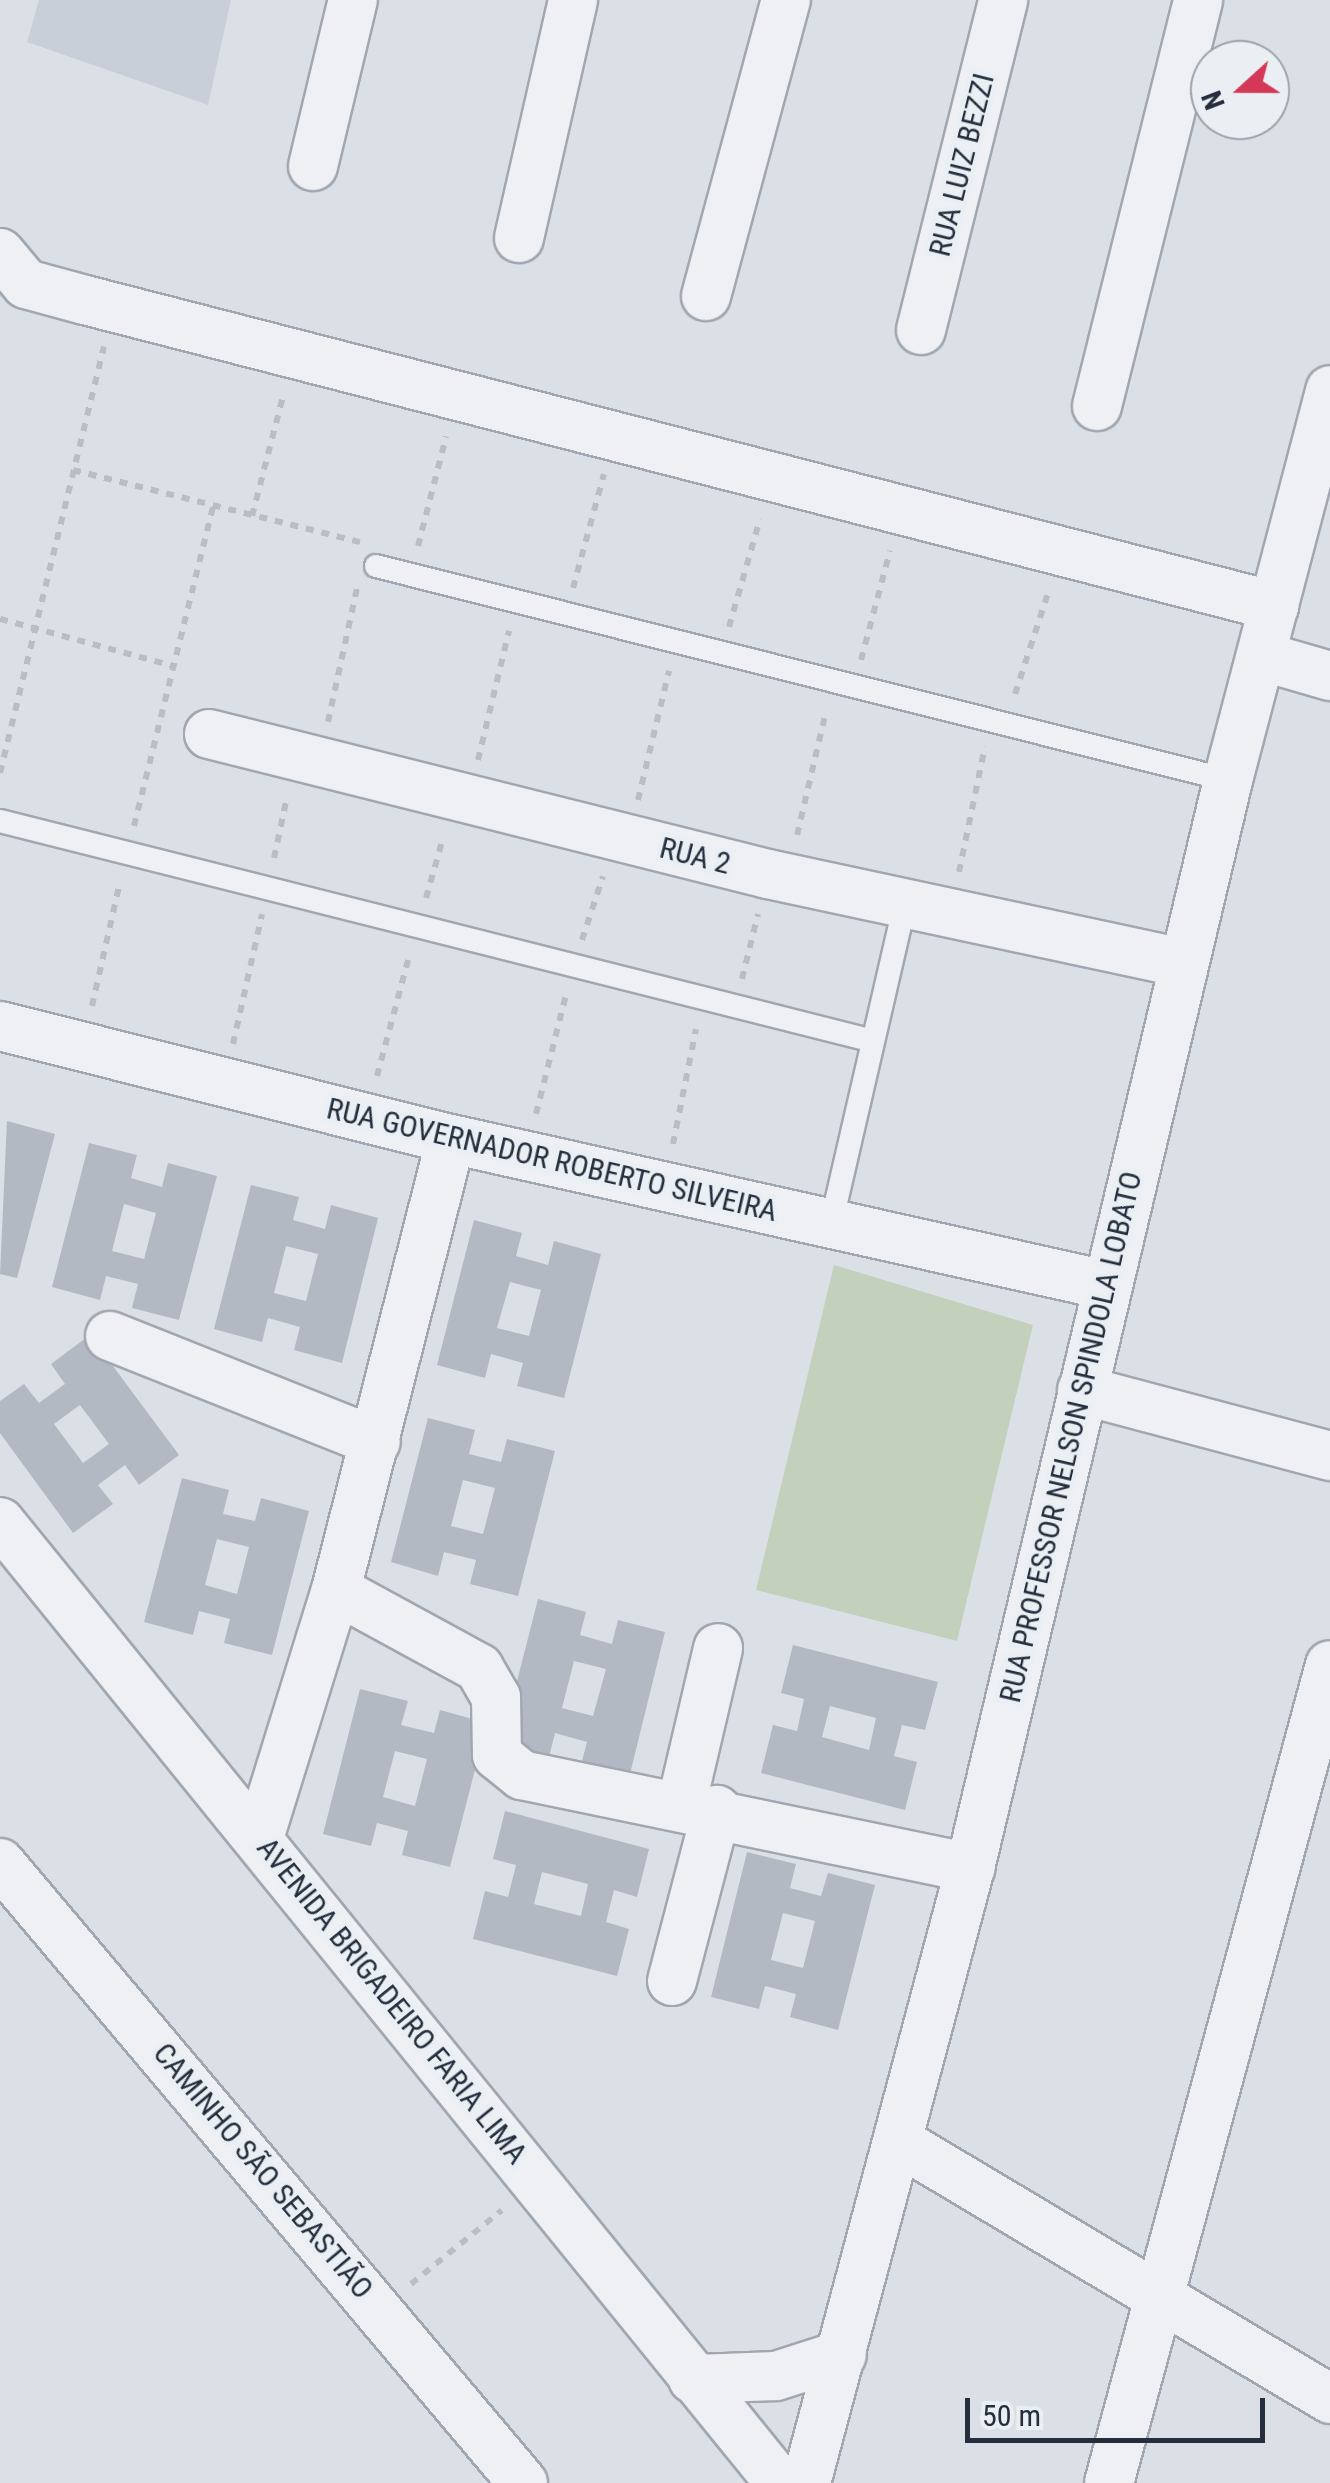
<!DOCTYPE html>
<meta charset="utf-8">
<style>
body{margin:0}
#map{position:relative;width:1330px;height:2483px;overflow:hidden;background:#dbe0e6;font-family:"Roboto Condensed",sans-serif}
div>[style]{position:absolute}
.built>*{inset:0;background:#c9cfd8}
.green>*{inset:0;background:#c2d0bc}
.building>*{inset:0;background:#b2b9c3}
.path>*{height:6px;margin-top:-3px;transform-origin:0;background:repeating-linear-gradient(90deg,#b9bec4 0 8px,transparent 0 16px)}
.roads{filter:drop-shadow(2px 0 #a0a7b0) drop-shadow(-2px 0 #a0a7b0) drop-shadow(0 2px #a0a7b0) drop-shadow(0 -2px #a0a7b0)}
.service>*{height:22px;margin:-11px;padding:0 11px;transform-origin:11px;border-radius:11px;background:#eef0f4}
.minor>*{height:48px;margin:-24px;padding:0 24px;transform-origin:24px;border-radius:24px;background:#eef0f4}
span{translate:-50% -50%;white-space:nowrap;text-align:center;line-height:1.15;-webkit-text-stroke:9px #eaeff4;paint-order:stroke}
.street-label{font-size:30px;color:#242e3d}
.north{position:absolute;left:1190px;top:40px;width:100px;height:100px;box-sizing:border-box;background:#eaeff4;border:2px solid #9ba2ab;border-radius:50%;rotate:249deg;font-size:28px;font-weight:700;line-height:40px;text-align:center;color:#242e3d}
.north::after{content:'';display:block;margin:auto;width:35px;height:45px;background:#d33856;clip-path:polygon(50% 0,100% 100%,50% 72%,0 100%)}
.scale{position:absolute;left:965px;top:2398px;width:300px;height:45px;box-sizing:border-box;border:5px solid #242e3d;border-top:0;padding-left:12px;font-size:30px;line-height:35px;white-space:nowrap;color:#242e3d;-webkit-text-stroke:8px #eaeff4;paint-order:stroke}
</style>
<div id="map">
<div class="built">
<i style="clip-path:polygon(39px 0,231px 0,208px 105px,27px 42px)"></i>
</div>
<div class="green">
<i style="clip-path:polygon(834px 1265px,1033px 1325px,957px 1641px,756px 1590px)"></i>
</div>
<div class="building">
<i style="clip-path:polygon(7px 1121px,55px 1134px,17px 1278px,0 1274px)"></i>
<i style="clip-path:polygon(evenodd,89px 1143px,137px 1155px,131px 1178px,162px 1187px,168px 1163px,217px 1176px,179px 1320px,132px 1308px,138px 1284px,106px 1276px,100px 1300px,52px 1287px,89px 1143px,124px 1204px,156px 1213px,144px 1259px,112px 1251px,124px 1204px)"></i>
<i style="clip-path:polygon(evenodd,251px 1185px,299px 1197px,293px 1220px,325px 1229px,331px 1205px,378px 1218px,342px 1363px,294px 1350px,300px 1327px,268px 1318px,262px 1342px,214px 1329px,251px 1185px,286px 1246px,318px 1254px,306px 1301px,274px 1293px,286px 1246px)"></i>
<i style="clip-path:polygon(evenodd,474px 1220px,522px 1233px,516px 1256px,548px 1265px,554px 1241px,601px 1254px,564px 1398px,517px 1386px,523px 1363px,491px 1354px,485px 1378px,437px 1365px,474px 1220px,510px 1282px,541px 1290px,529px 1336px,497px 1328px,510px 1282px)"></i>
<i style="clip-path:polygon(evenodd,90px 1335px,179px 1455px,139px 1485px,125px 1465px,98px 1485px,113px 1504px,73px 1533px,0 1433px,0 1401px,24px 1384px,39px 1403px,65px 1384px,51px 1364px,90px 1335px,80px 1405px,109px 1444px,83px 1463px,54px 1424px,80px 1405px)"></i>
<i style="clip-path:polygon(evenodd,428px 1418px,475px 1430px,469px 1454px,501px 1462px,507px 1439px,555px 1451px,518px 1596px,470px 1584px,476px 1560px,444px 1552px,438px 1576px,391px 1562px,428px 1418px,463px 1480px,495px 1488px,483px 1534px,451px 1526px,463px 1480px)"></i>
<i style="clip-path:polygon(evenodd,182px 1478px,229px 1490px,223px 1514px,255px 1521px,261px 1498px,309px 1511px,272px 1655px,224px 1643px,230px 1619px,199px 1611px,193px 1635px,144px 1622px,182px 1478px,217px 1539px,249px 1547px,237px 1594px,205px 1585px,217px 1539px)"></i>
<i style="clip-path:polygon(evenodd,538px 1599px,586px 1612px,580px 1635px,612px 1644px,618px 1620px,665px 1632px,629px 1778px,581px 1765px,587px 1742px,555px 1733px,549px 1757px,501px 1744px,538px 1599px,574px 1661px,606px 1669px,593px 1716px,562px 1708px,574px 1661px)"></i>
<i style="clip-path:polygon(evenodd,793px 1645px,938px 1682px,925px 1730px,902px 1725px,894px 1756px,917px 1762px,905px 1810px,761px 1773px,773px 1725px,797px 1731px,804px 1699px,781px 1693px,793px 1645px,830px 1706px,876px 1718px,869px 1750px,822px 1737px,830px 1706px)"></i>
<i style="clip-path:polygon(evenodd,360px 1689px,408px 1701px,401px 1725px,434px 1733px,440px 1710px,487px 1723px,450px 1867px,402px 1855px,408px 1831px,377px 1823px,371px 1846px,323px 1834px,360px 1689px,395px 1751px,427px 1759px,415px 1806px,383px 1797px,395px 1751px)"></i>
<i style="clip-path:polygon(evenodd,505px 1811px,649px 1849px,637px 1897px,614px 1890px,606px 1922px,629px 1929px,617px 1976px,473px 1939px,485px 1891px,508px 1897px,516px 1865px,493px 1859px,505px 1811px,542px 1872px,588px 1884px,581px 1916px,534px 1904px,542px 1872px)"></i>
<i style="clip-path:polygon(evenodd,747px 1852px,796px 1864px,790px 1888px,821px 1896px,828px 1873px,875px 1885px,838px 2030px,790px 2017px,796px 1994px,765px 1986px,759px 2009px,711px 1997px,747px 1852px,783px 1913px,815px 1921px,803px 1968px,771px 1960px,783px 1913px)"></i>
</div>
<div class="path">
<i style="left:73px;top:470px;width:296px;rotate:14.1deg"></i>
<i style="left:252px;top:516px;width:124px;rotate:-75.5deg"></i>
<i style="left:418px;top:546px;width:113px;rotate:-75.6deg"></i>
<i style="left:573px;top:588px;width:118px;rotate:-74.8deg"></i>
<i style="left:0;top:619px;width:179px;rotate:15.2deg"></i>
<i style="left:729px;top:627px;width:112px;rotate:-74deg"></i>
<i style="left:861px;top:660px;width:113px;rotate:-75.1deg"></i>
<i style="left:1015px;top:694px;width:106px;rotate:-71.9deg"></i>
<i style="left:328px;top:722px;width:137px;rotate:-77.8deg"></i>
<i style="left:478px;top:760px;width:133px;rotate:-76.5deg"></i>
<i style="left:0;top:773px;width:439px;rotate:-76.3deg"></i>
<i style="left:638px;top:800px;width:133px;rotate:-76.5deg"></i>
<i style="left:134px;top:826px;width:330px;rotate:-76.1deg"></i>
<i style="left:797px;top:835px;width:127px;rotate:-76.8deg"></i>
<i style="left:274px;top:858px;width:62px;rotate:-78deg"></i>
<i style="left:959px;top:872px;width:128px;rotate:-78.3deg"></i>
<i style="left:426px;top:898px;width:62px;rotate:-74.2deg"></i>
<i style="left:582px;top:940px;width:67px;rotate:-71.8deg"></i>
<i style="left:742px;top:979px;width:67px;rotate:-76.2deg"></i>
<i style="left:92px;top:1006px;width:127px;rotate:-77.3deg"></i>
<i style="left:233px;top:1044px;width:133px;rotate:-77.4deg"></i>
<i style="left:377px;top:1076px;width:127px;rotate:-75deg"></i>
<i style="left:536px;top:1114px;width:123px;rotate:-75.9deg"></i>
<i style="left:673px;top:1144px;width:117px;rotate:-78.7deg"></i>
<i style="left:411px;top:2284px;width:117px;rotate:-39.1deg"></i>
</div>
<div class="roads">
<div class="service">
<i style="left:376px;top:566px;width:878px;rotate:14.1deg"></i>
<i style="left:0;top:821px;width:900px;rotate:14.14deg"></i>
<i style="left:831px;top:1224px;width:329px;rotate:-77deg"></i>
</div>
<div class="minor">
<i style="left:313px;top:166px;width:171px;rotate:-76.5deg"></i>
<i style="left:519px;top:238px;width:244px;rotate:-77.2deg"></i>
<i style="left:0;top:253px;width:40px;rotate:50deg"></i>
<i style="left:26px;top:284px;width:61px;rotate:15.2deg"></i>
<i style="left:85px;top:300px;width:1228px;rotate:14.43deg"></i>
<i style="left:706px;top:296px;width:307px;rotate:-74.9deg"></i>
<i style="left:921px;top:330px;width:340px;rotate:-76deg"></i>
<i style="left:1097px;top:406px;width:418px;rotate:-76deg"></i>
<i style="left:1261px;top:656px;width:72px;rotate:16.2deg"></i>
<i style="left:209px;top:734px;width:576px;rotate:14.06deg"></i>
<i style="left:768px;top:874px;width:425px;rotate:12.1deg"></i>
<i style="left:0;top:1026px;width:465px;rotate:14.1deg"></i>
<i style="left:451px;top:1139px;width:671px;rotate:12.57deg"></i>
<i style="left:110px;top:1336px;width:286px;rotate:21.7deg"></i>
<i style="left:1082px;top:1390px;width:257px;rotate:14.9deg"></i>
<i style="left:0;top:1522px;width:1238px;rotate:50.94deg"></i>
<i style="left:336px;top:1590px;width:163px;rotate:28.6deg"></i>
<i style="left:479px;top:1668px;width:34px;rotate:60deg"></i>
<i style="left:496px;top:1697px;width:58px;rotate:89deg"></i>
<i style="left:497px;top:1755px;width:32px;rotate:39deg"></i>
<i style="left:522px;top:1775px;width:458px;rotate:11.7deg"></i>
<i style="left:682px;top:1802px;width:158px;rotate:-76.8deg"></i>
<i style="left:260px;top:1835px;width:257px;rotate:-72.8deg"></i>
<i style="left:336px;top:1590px;width:465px;rotate:-75.7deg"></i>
<i style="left:0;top:1863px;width:811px;rotate:49.85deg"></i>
<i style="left:672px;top:1981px;width:177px;rotate:-75.3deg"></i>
<i style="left:901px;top:2143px;width:500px;rotate:30.8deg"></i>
<i style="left:693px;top:2379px;width:83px;rotate:-2.1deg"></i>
<i style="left:776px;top:2376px;width:69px;rotate:-17.7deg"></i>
<i style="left:806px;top:2483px;width:636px;rotate:-75.07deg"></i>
<i style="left:970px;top:1868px;width:1118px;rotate:-76.66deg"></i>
<i style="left:1228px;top:780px;width:403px;rotate:-75.3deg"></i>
<i style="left:1109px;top:2483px;width:847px;rotate:-74.88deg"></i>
</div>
</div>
<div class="street-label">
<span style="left:962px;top:165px;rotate:-76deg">RUA LUIZ BEZZI</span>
<span style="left:695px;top:856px;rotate:14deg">RUA 2</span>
<span style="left:552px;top:1160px;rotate:13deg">RUA GOVERNADOR ROBERTO SILVEIRA</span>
<span style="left:1071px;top:1437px;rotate:-77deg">RUA PROFESSOR NELSON SPINDOLA LOBATO</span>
<span style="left:392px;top:2001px;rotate:51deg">AVENIDA BRIGADEIRO FARIA LIMA</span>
<span style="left:263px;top:2171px;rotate:50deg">CAMINHO SÃO SEBASTIÃO</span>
</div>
<div class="north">N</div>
<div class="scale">50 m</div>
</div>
